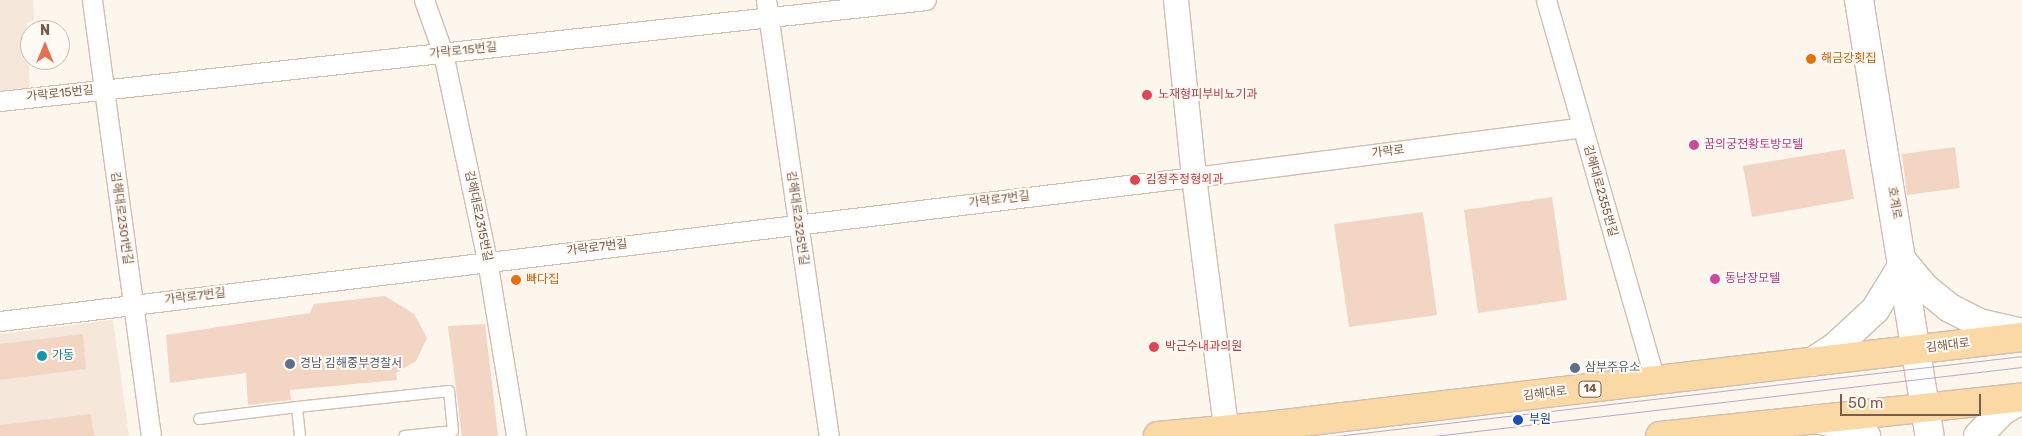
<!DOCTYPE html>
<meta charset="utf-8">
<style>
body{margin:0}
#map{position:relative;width:2022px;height:436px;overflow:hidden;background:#fdf6ec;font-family:Rubik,"Noto Sans KR",sans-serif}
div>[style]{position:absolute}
.residential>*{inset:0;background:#f5e8da}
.building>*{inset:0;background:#f3d5c3}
.roads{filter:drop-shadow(1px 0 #d1beb0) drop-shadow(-1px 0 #d1beb0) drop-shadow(0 1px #d1beb0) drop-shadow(0 -1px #d1beb0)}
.service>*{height:10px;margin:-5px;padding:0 5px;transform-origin:5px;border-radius:5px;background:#fff}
.minor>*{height:19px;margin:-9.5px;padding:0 9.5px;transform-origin:9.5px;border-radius:9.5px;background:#fff}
.tertiary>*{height:24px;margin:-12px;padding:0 12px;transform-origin:12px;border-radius:12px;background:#fff}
.secondary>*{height:28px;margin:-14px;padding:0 14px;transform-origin:14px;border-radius:14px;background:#fff}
.primary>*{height:28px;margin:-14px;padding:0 14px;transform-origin:14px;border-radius:14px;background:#fbd9a5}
.tram>*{height:1px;margin:-0.5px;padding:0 0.5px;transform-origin:0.5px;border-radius:0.5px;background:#b9a8c9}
.dots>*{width:14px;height:14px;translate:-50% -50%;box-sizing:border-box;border:2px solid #fffaf3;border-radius:50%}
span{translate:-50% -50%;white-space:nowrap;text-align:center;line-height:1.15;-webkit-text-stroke:4px #fffaf3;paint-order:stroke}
.shield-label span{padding:1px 4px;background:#fffaf3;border:1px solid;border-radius:4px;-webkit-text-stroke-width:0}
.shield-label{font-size:11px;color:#7a5c4d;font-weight:700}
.street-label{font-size:12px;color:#7a5c4d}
.food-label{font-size:12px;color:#c56008}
.left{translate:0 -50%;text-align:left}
.health-label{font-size:12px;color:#be3a42}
.hotel-label{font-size:12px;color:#b23c85}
.culture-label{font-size:12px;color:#0d838f}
.service-label{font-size:12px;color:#4e5e75}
.transit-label{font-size:12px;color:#164399}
.north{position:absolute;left:20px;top:20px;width:50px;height:50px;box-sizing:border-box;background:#fffaf3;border:1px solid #cabbb1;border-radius:50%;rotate:0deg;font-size:14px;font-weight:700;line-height:20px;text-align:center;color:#7a5c4d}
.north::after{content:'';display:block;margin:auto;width:18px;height:22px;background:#e76f51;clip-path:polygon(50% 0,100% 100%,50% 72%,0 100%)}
.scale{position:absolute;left:1840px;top:394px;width:141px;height:22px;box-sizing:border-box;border:2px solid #7a5c4d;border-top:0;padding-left:6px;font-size:15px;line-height:18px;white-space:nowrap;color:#7a5c4d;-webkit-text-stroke:4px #fffaf3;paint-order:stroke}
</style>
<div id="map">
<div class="residential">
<i style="clip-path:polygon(0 0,33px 0,34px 20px,27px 23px,30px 95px,0 98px)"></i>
<i style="clip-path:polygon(113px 320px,129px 436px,0 436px,0 334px)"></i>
</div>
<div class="building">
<i style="clip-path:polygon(1955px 147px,1960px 188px,1907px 195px,1902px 154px)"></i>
<i style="clip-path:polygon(1845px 149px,1854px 199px,1752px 217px,1743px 166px)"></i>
<i style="clip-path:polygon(1552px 197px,1567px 300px,1478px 313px,1464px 210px)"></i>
<i style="clip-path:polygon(1423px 212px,1437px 315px,1349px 327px,1334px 224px)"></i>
<i style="clip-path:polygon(385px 296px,414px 314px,427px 338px,416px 361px,396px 373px,397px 380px,290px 390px,291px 400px,248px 405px,246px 373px,170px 383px,166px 335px,310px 313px,314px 304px)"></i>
<i style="clip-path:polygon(485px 324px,498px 436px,462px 436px,448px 326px)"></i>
<i style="clip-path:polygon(83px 334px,86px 369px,0 380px,0 344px)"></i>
<i style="clip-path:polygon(91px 414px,94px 436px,0 436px,0 425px)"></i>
</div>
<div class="roads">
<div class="service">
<i style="left:199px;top:419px;width:99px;rotate:-7deg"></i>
<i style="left:300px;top:436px;width:29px;rotate:-96deg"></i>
<i style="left:297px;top:407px;width:153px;rotate:-6deg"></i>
<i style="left:449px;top:391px;width:40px;rotate:84.3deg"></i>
<i style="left:453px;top:431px;width:49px;rotate:174.2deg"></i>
</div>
<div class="minor">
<i style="left:92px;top:0;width:440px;rotate:82.3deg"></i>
<i style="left:424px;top:0;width:56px;rotate:70.3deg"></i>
<i style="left:443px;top:53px;width:212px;rotate:78deg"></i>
<i style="left:487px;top:260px;width:178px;rotate:80.6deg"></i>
<i style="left:766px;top:0;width:441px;rotate:81.8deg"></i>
<i style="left:1546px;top:0;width:396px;rotate:74deg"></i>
<i style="left:0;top:101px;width:931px;rotate:-6.22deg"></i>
<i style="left:0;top:321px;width:1203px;rotate:-6.88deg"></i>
<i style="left:1194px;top:177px;width:391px;rotate:-7.3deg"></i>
</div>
<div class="tertiary">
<i style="left:1176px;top:0;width:178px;rotate:84.2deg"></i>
<i style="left:1194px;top:177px;width:261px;rotate:82.7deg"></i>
</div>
<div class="secondary">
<i style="left:1859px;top:0;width:442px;rotate:80.8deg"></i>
<i style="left:1812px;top:362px;width:27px;rotate:-33deg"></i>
<i style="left:1835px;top:347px;width:54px;rotate:-42.8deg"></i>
<i style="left:1875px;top:310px;width:55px;rotate:-58.3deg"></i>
<i style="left:1904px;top:263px;width:33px;rotate:50deg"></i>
<i style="left:1925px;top:288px;width:32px;rotate:39deg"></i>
<i style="left:1950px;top:308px;width:33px;rotate:27deg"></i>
<i style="left:1979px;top:323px;width:44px;rotate:13.1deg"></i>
<i style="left:1817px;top:419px;width:28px;rotate:13deg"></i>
<i style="left:1844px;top:425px;width:25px;rotate:27deg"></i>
<i style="left:1978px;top:436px;width:35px;rotate:-46deg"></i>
<i style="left:2002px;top:411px;width:23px;rotate:-29deg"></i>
</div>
<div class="primary">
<i style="left:1158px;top:436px;width:119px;rotate:-5.3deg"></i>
<i style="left:1276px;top:425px;width:751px;rotate:-6.73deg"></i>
<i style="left:1660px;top:436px;width:364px;rotate:-6.1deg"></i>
</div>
</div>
<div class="tram">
<i style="left:1336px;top:436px;width:691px;rotate:-6.65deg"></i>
<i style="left:1434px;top:436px;width:592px;rotate:-6.69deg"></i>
</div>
<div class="dots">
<i style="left:1811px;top:59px;background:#e8710a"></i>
<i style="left:1147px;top:95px;background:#e0444e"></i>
<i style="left:1694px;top:145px;background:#d1479c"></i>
<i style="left:1135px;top:180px;background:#e0444e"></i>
<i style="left:1715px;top:279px;background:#d1479c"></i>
<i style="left:516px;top:280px;background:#e8710a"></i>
<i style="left:1154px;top:347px;background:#e0444e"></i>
<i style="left:42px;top:356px;background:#0f9aa8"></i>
<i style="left:290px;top:364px;background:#5c6f8a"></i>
<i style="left:1575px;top:368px;background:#5c6f8a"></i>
<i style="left:1518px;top:420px;background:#1a4fb4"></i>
</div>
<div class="shield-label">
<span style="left:1590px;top:389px">14</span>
</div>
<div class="street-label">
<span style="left:463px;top:51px;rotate:-6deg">가락로15번길</span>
<span style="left:60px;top:94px;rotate:-6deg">가락로15번길</span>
<span style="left:1388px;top:152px;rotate:-7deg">가락로</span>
<span style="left:1600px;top:191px;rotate:74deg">김해대로2355번길</span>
<span style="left:999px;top:200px;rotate:-7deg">가락로7번길</span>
<span style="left:1894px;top:203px;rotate:80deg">호계로</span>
<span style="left:478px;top:216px;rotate:78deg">김해대로2315번길</span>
<span style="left:121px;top:218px;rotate:82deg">김해대로2301번길</span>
<span style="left:797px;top:218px;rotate:82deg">김해대로2325번길</span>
<span style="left:597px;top:248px;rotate:-7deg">가락로7번길</span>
<span style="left:195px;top:297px;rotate:-7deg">가락로7번길</span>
<span style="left:1948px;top:346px;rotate:-7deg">김해대로</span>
<span style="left:1545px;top:394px;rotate:-7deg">김해대로</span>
</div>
<div class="food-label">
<span class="left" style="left:1821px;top:59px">해금강횟집</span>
<span class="left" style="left:526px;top:280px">빠다집</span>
</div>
<div class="health-label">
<span class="left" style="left:1158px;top:95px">노재형피부비뇨기과</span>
<span class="left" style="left:1146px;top:180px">김정주정형외과</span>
<span class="left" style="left:1165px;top:347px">박근수내과의원</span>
</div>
<div class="hotel-label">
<span class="left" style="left:1704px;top:145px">꿈의궁전황토방모텔</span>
<span class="left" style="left:1725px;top:279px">동남장모텔</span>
</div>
<div class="culture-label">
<span class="left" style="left:52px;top:356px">가동</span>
</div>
<div class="service-label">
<span class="left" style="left:300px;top:364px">경남 김해중부경찰서</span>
<span class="left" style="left:1585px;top:368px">삼부주유소</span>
</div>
<div class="transit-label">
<span class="left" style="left:1529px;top:420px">부원</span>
</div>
<div class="north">N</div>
<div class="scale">50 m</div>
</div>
